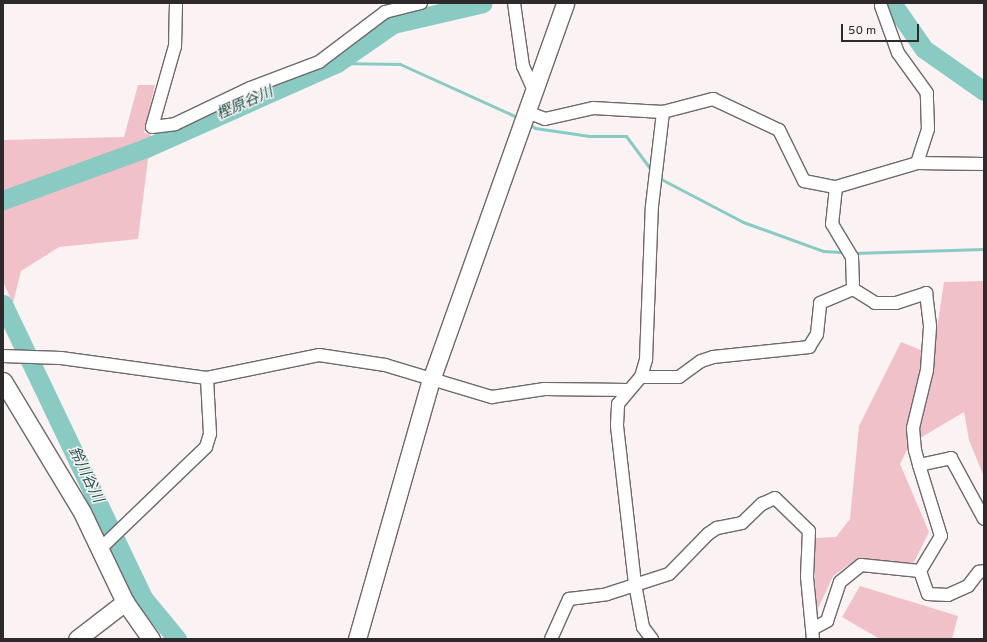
<!DOCTYPE html>
<meta charset="utf-8">
<style>
body{margin:0}
#map{position:relative;width:987px;height:642px;overflow:hidden;background:#fbf2f3;font-family:Overpass,"Noto Sans JP",sans-serif}
div>[style]{position:absolute}
.green>*{inset:0;background:#f0c1c9}
.stream>*{height:3px;margin:-1.5px;padding:0 1.5px;transform-origin:1.5px;border-radius:1.5px;background:#89cac2}
.river>*{height:19px;margin:-9.5px;padding:0 9.5px;transform-origin:9.5px;border-radius:9.5px;background:#89cac2}
.roads{filter:drop-shadow(1px 0 #6f6869) drop-shadow(-1px 0 #6f6869) drop-shadow(0 1px #6f6869) drop-shadow(0 -1px #6f6869)}
.street>*{height:12px;margin:-6px;padding:0 6px;transform-origin:6px;border-radius:6px;background:#fff}
.secondary>*{height:17px;margin:-8.5px;padding:0 8.5px;transform-origin:8.5px;border-radius:8.5px;background:#fff}
span{translate:-50% -50%;white-space:nowrap;text-align:center;line-height:1.15;-webkit-text-stroke:3px #fbf2f3;paint-order:stroke}
.water-label{font-size:15px;color:#1a524d;font-style:italic}
.frame{position:absolute;inset:0;border:4px solid #2e2a2b;pointer-events:none}
.scale{position:absolute;left:841px;top:24px;width:78px;height:18px;box-sizing:border-box;border:2px solid #2e2a2b;border-top:0;padding-left:5px;font-size:12px;line-height:14px;white-space:nowrap;color:#2e2a2b;-webkit-text-stroke:3px #fbf2f3;paint-order:stroke}
</style>
<div id="map">
<div class="green">
<i style="clip-path:polygon(138px 85px,155px 85px,144px 133px,151px 135px,138px 239px,59px 247px,21px 271px,13px 303px,3px 282px,3px 140px,124px 137px)"></i>
<i style="clip-path:polygon(984px 281px,984px 477px,969px 440px,964px 412px,910px 444px,900px 464px,929px 532px,912px 566px,867px 559px,848px 565px,833px 576px,816px 613px,814px 538px,836px 537px,850px 519px,859px 426px,901px 342px,933px 355px,944px 282px)"></i>
<i style="clip-path:polygon(860px 586px,958px 616px,952px 639px,880px 639px,842px 617px)"></i>
</div>
<div class="stream">
<i style="left:337px;top:63px;width:63px;rotate:0.9deg"></i>
<i style="left:400px;top:64px;width:131px;rotate:24.4deg"></i>
<i style="left:527px;top:123px;width:9px;rotate:32deg"></i>
<i style="left:535px;top:128px;width:55px;rotate:8.4deg"></i>
<i style="left:589px;top:136px;width:37px"></i>
<i style="left:626px;top:136px;width:44px;rotate:53.4deg"></i>
<i style="left:659px;top:178px;width:95px;rotate:27.6deg"></i>
<i style="left:743px;top:222px;width:85px;rotate:19.9deg"></i>
<i style="left:823px;top:251px;width:22px;rotate:3deg"></i>
<i style="left:853px;top:253px;width:131px;rotate:-1.7deg"></i>
</div>
<div class="river">
<i style="left:892px;top:3px;width:56px;rotate:55.2deg"></i>
<i style="left:924px;top:49px;width:73px;rotate:35deg"></i>
<i style="left:3px;top:200px;width:152px;rotate:-20deg"></i>
<i style="left:146px;top:148px;width:209px;rotate:-24deg"></i>
<i style="left:337px;top:63px;width:68px;rotate:-34.9deg"></i>
<i style="left:393px;top:24px;width:92px;rotate:-13.1deg"></i>
<i style="left:3px;top:304px;width:327px;rotate:64.5deg"></i>
<i style="left:144px;top:599px;width:52px;rotate:50.5deg"></i>
</div>
<div class="roads">
<div class="street">
<i style="left:176px;top:3px;width:43px;rotate:91.3deg"></i>
<i style="left:175px;top:46px;width:84px;rotate:105.9deg"></i>
<i style="left:152px;top:127px;width:23px;rotate:-7deg"></i>
<i style="left:175px;top:124px;width:83px;rotate:-25.6deg"></i>
<i style="left:250px;top:88px;width:74px;rotate:-20.6deg"></i>
<i style="left:319px;top:62px;width:83px;rotate:-37.1deg"></i>
<i style="left:385px;top:12px;width:37px;rotate:-14deg"></i>
<i style="left:514px;top:3px;width:64px;rotate:81.9deg"></i>
<i style="left:523px;top:66px;width:27px;rotate:66deg"></i>
<i style="left:527px;top:112px;width:19px;rotate:21deg"></i>
<i style="left:545px;top:119px;width:49px;rotate:-12.9deg"></i>
<i style="left:593px;top:108px;width:70px;rotate:3.3deg"></i>
<i style="left:663px;top:112px;width:52px;rotate:-14.6deg"></i>
<i style="left:713px;top:99px;width:73px;rotate:25.2deg"></i>
<i style="left:779px;top:130px;width:57px;rotate:63.9deg"></i>
<i style="left:804px;top:181px;width:33px;rotate:11deg"></i>
<i style="left:836px;top:187px;width:84px;rotate:-16.5deg"></i>
<i style="left:917px;top:163px;width:36px;rotate:-72deg"></i>
<i style="left:928px;top:129px;width:36px;rotate:-92deg"></i>
<i style="left:927px;top:93px;width:49px;rotate:-125.9deg"></i>
<i style="left:898px;top:53px;width:50px;rotate:-109.9deg"></i>
<i style="left:917px;top:163px;width:67px;rotate:0.9deg"></i>
<i style="left:836px;top:187px;width:37px;rotate:96deg"></i>
<i style="left:832px;top:224px;width:39px;rotate:59deg"></i>
<i style="left:852px;top:257px;width:32px;rotate:88deg"></i>
<i style="left:853px;top:289px;width:26px;rotate:32deg"></i>
<i style="left:875px;top:303px;width:21px"></i>
<i style="left:896px;top:303px;width:32px;rotate:-18deg"></i>
<i style="left:926px;top:293px;width:34px;rotate:83deg"></i>
<i style="left:930px;top:327px;width:43px;rotate:94deg"></i>
<i style="left:927px;top:370px;width:60px;rotate:103.6deg"></i>
<i style="left:913px;top:428px;width:22px;rotate:85deg"></i>
<i style="left:915px;top:450px;width:16px;rotate:75deg"></i>
<i style="left:919px;top:465px;width:33px;rotate:-12deg"></i>
<i style="left:951px;top:458px;width:69px;rotate:61.6deg"></i>
<i style="left:3px;top:356px;width:58px;rotate:2deg"></i>
<i style="left:61px;top:358px;width:147px;rotate:7.8deg"></i>
<i style="left:207px;top:378px;width:114px;rotate:-11.6deg"></i>
<i style="left:319px;top:355px;width:67px;rotate:8.6deg"></i>
<i style="left:385px;top:365px;width:112px;rotate:16.7deg"></i>
<i style="left:492px;top:397px;width:53px;rotate:-8.7deg"></i>
<i style="left:544px;top:389px;width:84px;rotate:0.7deg"></i>
<i style="left:641px;top:377px;width:38px"></i>
<i style="left:679px;top:377px;width:27px;rotate:-36deg"></i>
<i style="left:701px;top:361px;width:13px;rotate:-18deg"></i>
<i style="left:713px;top:357px;width:97px;rotate:-5.9deg"></i>
<i style="left:809px;top:347px;width:15px;rotate:-58deg"></i>
<i style="left:817px;top:334px;width:31px;rotate:-84deg"></i>
<i style="left:820px;top:303px;width:36px;rotate:-23deg"></i>
<i style="left:919px;top:465px;width:74px;rotate:72.8deg"></i>
<i style="left:941px;top:536px;width:41px;rotate:121deg"></i>
<i style="left:100px;top:549px;width:147px;rotate:-43.9deg"></i>
<i style="left:206px;top:447px;width:14px;rotate:-73deg"></i>
<i style="left:210px;top:434px;width:56px;rotate:-93.1deg"></i>
<i style="left:814px;top:628px;width:15px;rotate:-28deg"></i>
<i style="left:827px;top:621px;width:41px;rotate:-71.6deg"></i>
<i style="left:840px;top:582px;width:27px;rotate:-39deg"></i>
<i style="left:861px;top:565px;width:59px;rotate:5.8deg"></i>
<i style="left:920px;top:571px;width:24px;rotate:71deg"></i>
<i style="left:928px;top:594px;width:20px;rotate:3deg"></i>
<i style="left:948px;top:595px;width:22px;rotate:-24deg"></i>
<i style="left:968px;top:586px;width:18px;rotate:-52deg"></i>
<i style="left:979px;top:572px;width:5px;rotate:-11deg"></i>
<i style="left:551px;top:639px;width:44px;rotate:-65.8deg"></i>
<i style="left:569px;top:599px;width:38px;rotate:-7deg"></i>
<i style="left:607px;top:594px;width:65px;rotate:-17.9deg"></i>
<i style="left:669px;top:574px;width:56px;rotate:-45.7deg"></i>
<i style="left:708px;top:534px;width:11px;rotate:-34deg"></i>
<i style="left:717px;top:528px;width:25px;rotate:-11deg"></i>
<i style="left:742px;top:523px;width:28px;rotate:-44deg"></i>
<i style="left:762px;top:504px;width:14px;rotate:-25deg"></i>
<i style="left:775px;top:498px;width:47px;rotate:44.1deg"></i>
<i style="left:809px;top:531px;width:46px;rotate:92.5deg"></i>
<i style="left:807px;top:577px;width:62px;rotate:84.5deg"></i>
<i style="left:652px;top:639px;width:15px;rotate:-127deg"></i>
<i style="left:643px;top:627px;width:44px;rotate:-100.5deg"></i>
<i style="left:635px;top:584px;width:160px;rotate:-96.5deg"></i>
<i style="left:617px;top:425px;width:21px;rotate:-87deg"></i>
<i style="left:618px;top:404px;width:35px;rotate:-50deg"></i>
<i style="left:641px;top:377px;width:19px;rotate:-74deg"></i>
<i style="left:646px;top:359px;width:153px;rotate:-87.8deg"></i>
<i style="left:652px;top:206px;width:95px;rotate:-83.3deg"></i>
</div>
<div class="secondary">
<i style="left:3px;top:381px;width:153px;rotate:58.9deg"></i>
<i style="left:82px;top:512px;width:100px;rotate:64.5deg"></i>
<i style="left:125px;top:602px;width:45px;rotate:54.9deg"></i>
<i style="left:77px;top:639px;width:61px;rotate:-37.6deg"></i>
<i style="left:357px;top:639px;width:269px;rotate:-74.1deg"></i>
<i style="left:431px;top:380px;width:400px;rotate:-70.4deg"></i>
</div>
</div>
<div class="water-label">
<span style="left:245px;top:104px;rotate:-24deg">樫原谷川</span>
<span style="left:85px;top:475px;rotate:64deg">鈴川谷川</span>
</div>
<div class="frame"></div>
<div class="scale">50 m</div>
</div>
